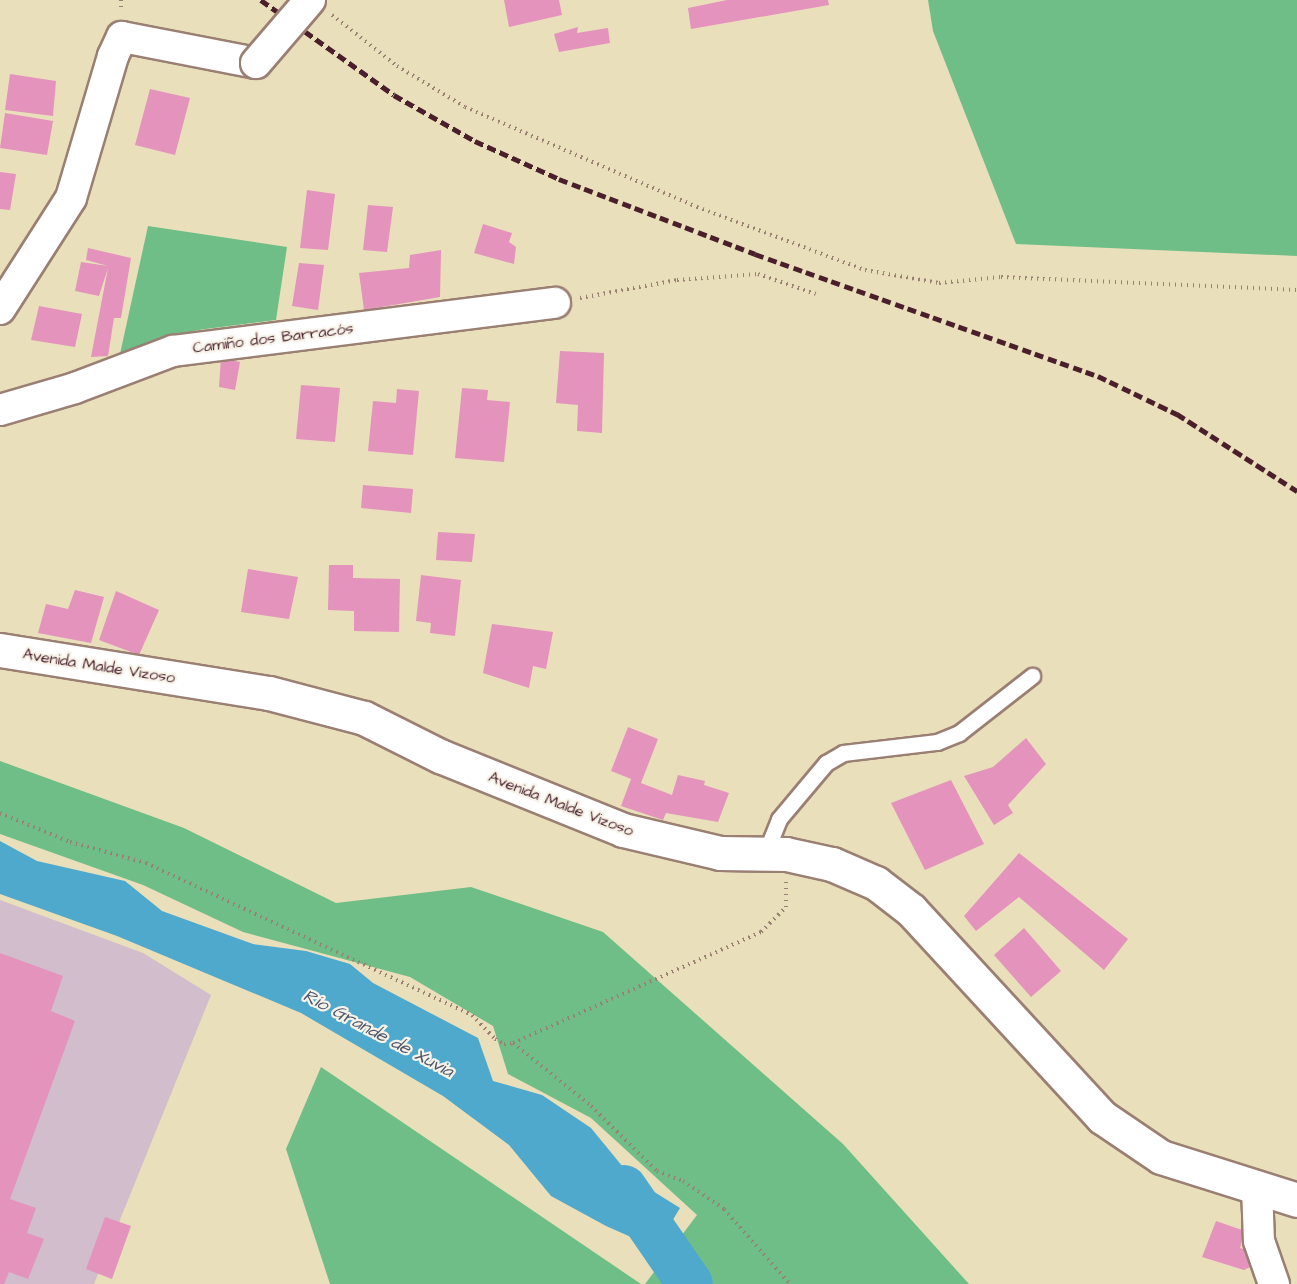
<!DOCTYPE html>
<meta charset="utf-8">
<style>
body{margin:0}
#map{position:relative;width:1297px;height:1284px;overflow:hidden;background:#eadfbb;font-family:"Architects Daughter",sans-serif}
div>[style]{position:absolute}
.industrial>*{inset:0;background:#d1bdcc}
.forest>*{inset:0;background:#70be87}
.water>*{inset:0;background:#4fa9cd}
.river>*{height:46px;margin:-23px;padding:0 23px;transform-origin:23px;border-radius:23px;background:#4fa9cd}
.building>*{inset:0;background:#e393bc}
.path>*{height:4px;margin-top:-2px;transform-origin:0;background:repeating-linear-gradient(90deg,#9a7f73 0 1.5px,transparent 0 6px)}
.roads{filter:drop-shadow(2px 0 #9a7f73) drop-shadow(-2px 0 #9a7f73) drop-shadow(0 2px #9a7f73) drop-shadow(0 -2px #9a7f73)}
.service>*{height:15px;margin:-7.5px;padding:0 7.5px;transform-origin:7.5px;border-radius:7.5px;background:#fff}
.minor>*{height:30px;margin:-15px;padding:0 15px;transform-origin:15px;border-radius:15px;background:#fff}
.tertiary>*{height:33px;margin:-16.5px;padding:0 16.5px;transform-origin:16.5px;border-radius:16.5px;background:#fff}
.rail>*{height:4.5px;margin-top:-2.25px;transform-origin:0;background:repeating-linear-gradient(90deg,#4a1f2b 0 9px,transparent 0 13.5px)}
.bridges{filter:drop-shadow(2px 0 #9a7f73) drop-shadow(-2px 0 #9a7f73) drop-shadow(0 2px #9a7f73) drop-shadow(0 -2px #9a7f73)}
.minor-bridge>*{height:30px;margin:-15px;padding:0 15px;transform-origin:15px;border-radius:15px;background:#fff}
span{translate:-50% -50%;white-space:nowrap;text-align:center;line-height:1.15;-webkit-text-stroke:4.5px #f7f3e8;paint-order:stroke}
.street-label{font-size:16px;color:#4a1f2b}
.water-label{font-size:18px;color:#4c566c;font-style:italic}
</style>
<div id="map">
<div class="industrial">
<i style="clip-path:polygon(0 900px,143px 953px,211px 995px,94px 1284px,0 1284px)"></i>
</div>
<div class="forest">
<i style="clip-path:polygon(928px 0,1297px 0,1297px 256px,1016px 244px,933px 31px)"></i>
<i style="clip-path:polygon(148px 226px,287px 247px,276px 320px,198px 330px,120px 354px)"></i>
<i style="clip-path:polygon(0 761px,184px 828px,336px 903px,471px 887px,603px 932px,843px 1144px,969px 1284px,645px 1284px,697px 1215px,591px 1118px,508px 1074px,493px 1026px,410px 977px,243px 932px,143px 885px,0 834px)"></i>
<i style="clip-path:polygon(321px 1067px,641px 1284px,330px 1284px,286px 1149px)"></i>
</div>
<div class="water">
<i style="clip-path:polygon(0 841px,37px 861px,125px 881px,162px 911px,253px 944px,306px 951px,350px 964px,373px 983px,478px 1038px,493px 1081px,542px 1095px,591px 1128px,632px 1178px,680px 1208px,656px 1248px,606px 1226px,551px 1196px,509px 1145px,443px 1096px,301px 1013px,117px 936px,0 894px)"></i>
</div>
<div class="river">
<i style="left:624px;top:1188px;width:116px;rotate:55.5deg"></i>
</div>
<div class="building">
<i style="clip-path:polygon(504px 0,559px 0,562px 15px,509px 27px)"></i>
<i style="clip-path:polygon(727px 0,828px 0,829px 5px,691px 29px,688px 8px)"></i>
<i style="clip-path:polygon(578px 27px,577px 33px,608px 28px,610px 43px,559px 52px,554px 34px)"></i>
<i style="clip-path:polygon(10px 74px,56px 81px,53px 116px,5px 110px)"></i>
<i style="clip-path:polygon(150px 89px,190px 98px,175px 155px,135px 145px)"></i>
<i style="clip-path:polygon(5px 113px,53px 121px,47px 155px,0 148px)"></i>
<i style="clip-path:polygon(0 172px,16px 174px,10px 210px,0 209px)"></i>
<i style="clip-path:polygon(307px 190px,335px 194px,328px 250px,300px 248px)"></i>
<i style="clip-path:polygon(368px 205px,393px 207px,387px 252px,363px 250px)"></i>
<i style="clip-path:polygon(483px 224px,512px 233px,509px 242px,516px 247px,514px 264px,474px 253px)"></i>
<i style="clip-path:polygon(88px 248px,131px 258px,121px 318px,114px 318px,108px 356px,91px 357px,108px 268px,99px 296px,75px 291px,81px 262px,108px 266px,86px 260px)"></i>
<i style="clip-path:polygon(441px 250px,440px 297px,364px 310px,359px 273px,409px 268px,410px 255px)"></i>
<i style="clip-path:polygon(299px 263px,324px 265px,318px 310px,292px 306px)"></i>
<i style="clip-path:polygon(39px 306px,82px 314px,75px 347px,31px 340px)"></i>
<i style="clip-path:polygon(560px 351px,604px 353px,602px 433px,577px 431px,578px 405px,556px 403px)"></i>
<i style="clip-path:polygon(221px 358px,240px 362px,235px 390px,219px 387px)"></i>
<i style="clip-path:polygon(301px 385px,340px 388px,335px 442px,296px 439px)"></i>
<i style="clip-path:polygon(462px 388px,488px 390px,487px 400px,510px 402px,504px 462px,455px 458px)"></i>
<i style="clip-path:polygon(397px 389px,419px 391px,413px 455px,368px 451px,373px 401px,396px 403px)"></i>
<i style="clip-path:polygon(363px 485px,413px 489px,411px 513px,361px 508px)"></i>
<i style="clip-path:polygon(438px 532px,475px 534px,472px 562px,436px 560px)"></i>
<i style="clip-path:polygon(329px 565px,353px 565px,353px 578px,400px 579px,399px 632px,354px 631px,354px 611px,328px 610px)"></i>
<i style="clip-path:polygon(248px 569px,298px 577px,289px 619px,241px 612px)"></i>
<i style="clip-path:polygon(421px 575px,461px 580px,455px 636px,430px 633px,431px 623px,416px 621px)"></i>
<i style="clip-path:polygon(75px 590px,104px 597px,91px 643px,38px 633px,46px 604px,68px 609px)"></i>
<i style="clip-path:polygon(116px 591px,159px 610px,139px 655px,99px 640px)"></i>
<i style="clip-path:polygon(492px 624px,553px 632px,546px 669px,533px 666px,529px 688px,483px 673px)"></i>
<i style="clip-path:polygon(628px 727px,658px 739px,641px 783px,672px 795px,678px 775px,705px 781px,704px 785px,729px 793px,718px 822px,666px 813px,663px 820px,621px 806px,631px 779px,611px 771px)"></i>
<i style="clip-path:polygon(1026px 738px,1046px 764px,1008px 805px,1013px 813px,994px 825px,964px 776px,993px 767px)"></i>
<i style="clip-path:polygon(951px 780px,984px 844px,925px 870px,891px 803px)"></i>
<i style="clip-path:polygon(1019px 853px,1128px 939px,1104px 970px,1019px 897px,976px 931px,964px 916px)"></i>
<i style="clip-path:polygon(1024px 928px,1061px 971px,1031px 997px,994px 955px)"></i>
<i style="clip-path:polygon(0 953px,63px 976px,51px 1011px,75px 1021px,10px 1199px,36px 1208px,27px 1233px,44px 1239px,28px 1279px,9px 1272px,4px 1284px,0 1284px)"></i>
<i style="clip-path:polygon(105px 1217px,131px 1226px,112px 1279px,86px 1269px)"></i>
<i style="clip-path:polygon(1216px 1221px,1245px 1231px,1240px 1248px,1247px 1250px,1250px 1267px,1244px 1270px,1202px 1257px)"></i>
</div>
<div class="path">
<i style="left:121px;top:0;width:11px;rotate:90deg"></i>
<i style="left:332px;top:15px;width:83px;rotate:38.1deg"></i>
<i style="left:397px;top:66px;width:79px;rotate:31.1deg"></i>
<i style="left:465px;top:107px;width:253px;rotate:23.3deg"></i>
<i style="left:697px;top:207px;width:179px;rotate:20.6deg"></i>
<i style="left:865px;top:270px;width:75px;rotate:10deg"></i>
<i style="left:939px;top:283px;width:62px;rotate:-5.5deg"></i>
<i style="left:1001px;top:277px;width:296px;rotate:2.5deg"></i>
<i style="left:580px;top:298px;width:99px;rotate:-10.5deg"></i>
<i style="left:677px;top:280px;width:81px;rotate:-4.2deg"></i>
<i style="left:758px;top:274px;width:61px;rotate:19deg"></i>
<i style="left:0;top:813px;width:76px;rotate:22.5deg"></i>
<i style="left:70px;top:842px;width:79px;rotate:15.4deg"></i>
<i style="left:146px;top:863px;width:360px;rotate:25deg"></i>
<i style="left:472px;top:1015px;width:33px;rotate:46deg"></i>
<i style="left:495px;top:1039px;width:10px;rotate:29deg"></i>
<i style="left:504px;top:1044px;width:9px;rotate:-6deg"></i>
<i style="left:513px;top:1043px;width:100px;rotate:38.9deg"></i>
<i style="left:591px;top:1106px;width:93px;rotate:44.6deg"></i>
<i style="left:657px;top:1171px;width:28px;rotate:21deg"></i>
<i style="left:683px;top:1181px;width:50px;rotate:34.3deg"></i>
<i style="left:724px;top:1209px;width:100px;rotate:48.7deg"></i>
<i style="left:513px;top:1043px;width:272px;rotate:-24.1deg"></i>
<i style="left:761px;top:932px;width:35px;rotate:-45deg"></i>
<i style="left:786px;top:907px;width:25px;rotate:-90deg"></i>
</div>
<div class="roads">
<div class="service">
<i style="left:765px;top:854px;width:38px;rotate:-68deg"></i>
<i style="left:779px;top:819px;width:73px;rotate:-50deg"></i>
<i style="left:826px;top:763px;width:20px;rotate:-30deg"></i>
<i style="left:843px;top:753px;width:95px;rotate:-6.7deg"></i>
<i style="left:937px;top:742px;width:24px;rotate:-22deg"></i>
<i style="left:959px;top:733px;width:93px;rotate:-38deg"></i>
</div>
<div class="minor">
<i style="left:0;top:309px;width:132px;rotate:-57.4deg"></i>
<i style="left:71px;top:198px;width:148px;rotate:-73.5deg"></i>
<i style="left:113px;top:56px;width:21px;rotate:-65deg"></i>
<i style="left:122px;top:37px;width:136px;rotate:11deg"></i>
<i style="left:0;top:410px;width:78px;rotate:-16.3deg"></i>
<i style="left:75px;top:388px;width:105px;rotate:-20.7deg"></i>
<i style="left:173px;top:351px;width:385px;rotate:-7.2deg"></i>
<i style="left:1257px;top:1187px;width:54px;rotate:87.9deg"></i>
<i style="left:1259px;top:1241px;width:46px;rotate:70.8deg"></i>
</div>
<div class="tertiary">
<i style="left:0;top:650px;width:272px;rotate:9.1deg"></i>
<i style="left:269px;top:693px;width:98px;rotate:14.7deg"></i>
<i style="left:364px;top:718px;width:85px;rotate:26.6deg"></i>
<i style="left:440px;top:756px;width:197px;rotate:22deg"></i>
<i style="left:623px;top:830px;width:100px;rotate:13.3deg"></i>
<i style="left:720px;top:853px;width:66px;rotate:0.9deg"></i>
<i style="left:786px;top:854px;width:47px;rotate:12.3deg"></i>
<i style="left:832px;top:864px;width:48px;rotate:23.4deg"></i>
<i style="left:876px;top:883px;width:44px;rotate:37.6deg"></i>
<i style="left:911px;top:910px;width:282px;rotate:47.3deg"></i>
<i style="left:1102px;top:1117px;width:71px;rotate:34.1deg"></i>
<i style="left:1161px;top:1157px;width:143px;rotate:17.5deg"></i>
</div>
</div>
<div class="rail">
<i style="left:261px;top:0;width:163px;rotate:35.5deg"></i>
<i style="left:394px;top:95px;width:93px;rotate:29.6deg"></i>
<i style="left:475px;top:141px;width:92px;rotate:24.3deg"></i>
<i style="left:559px;top:179px;width:210px;rotate:20.9deg"></i>
<i style="left:755px;top:254px;width:364px;rotate:19.6deg"></i>
<i style="left:1098px;top:376px;width:88px;rotate:25.7deg"></i>
<i style="left:1177px;top:414px;width:143px;rotate:32.7deg"></i>
</div>
<div class="bridges">
<div class="minor-bridge">
<i style="left:256px;top:63px;width:83px;rotate:-49.4deg"></i>
</div>
</div>
<div class="street-label">
<span style="left:273px;top:338px;rotate:-7deg">Camiño dos Barracós</span>
<span style="left:99px;top:666px;rotate:9deg">Avenida Malde Vizoso</span>
<span style="left:561px;top:804px;rotate:21deg">Avenida Malde Vizoso</span>
</div>
<div class="water-label">
<span style="left:378px;top:1034px;rotate:28deg">Río Grande de Xuvia</span>
</div>
</div>
